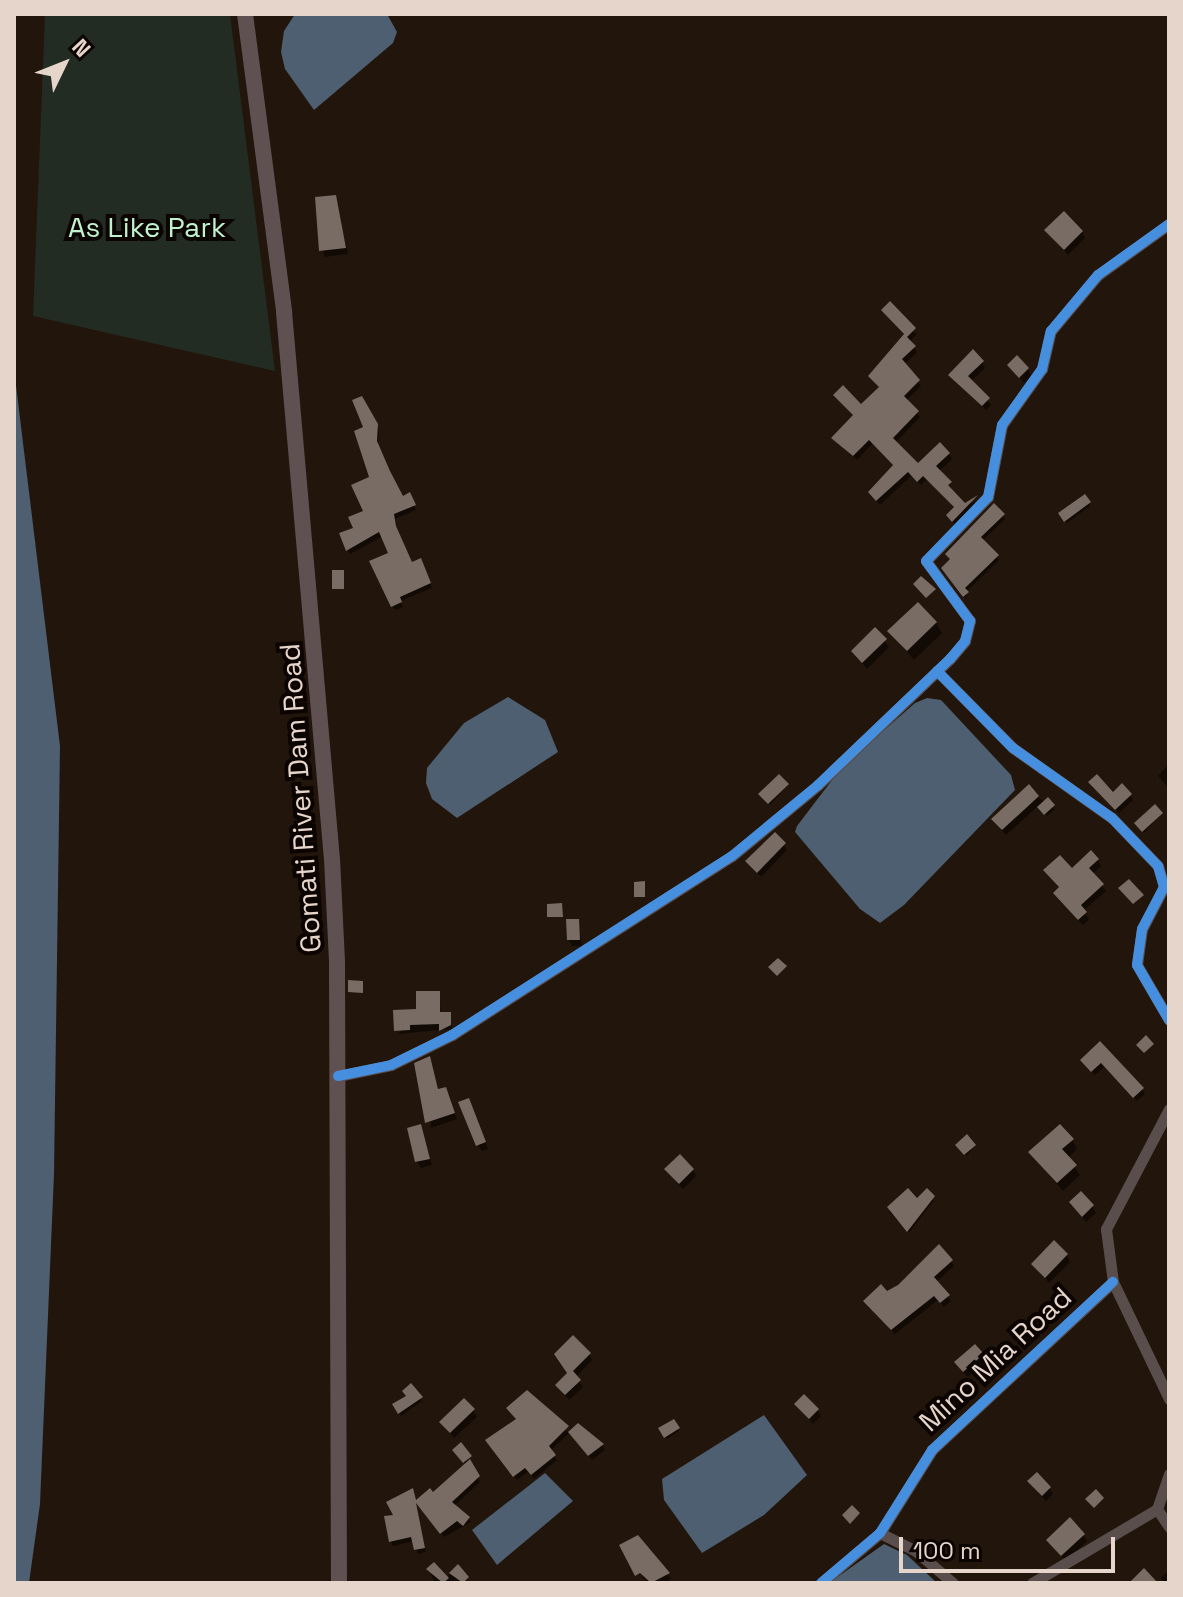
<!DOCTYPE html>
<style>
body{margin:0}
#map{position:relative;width:1183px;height:1597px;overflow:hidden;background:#22150b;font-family:"Space Grotesk",sans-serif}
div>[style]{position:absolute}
.green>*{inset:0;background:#232c23}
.water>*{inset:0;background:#4d5f70}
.shadow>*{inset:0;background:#0007}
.building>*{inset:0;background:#786c64}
.minor>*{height:11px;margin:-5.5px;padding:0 5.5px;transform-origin:5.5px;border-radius:5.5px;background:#5a4e4d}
.secondary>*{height:16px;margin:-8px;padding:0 8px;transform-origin:8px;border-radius:8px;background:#5f5151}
.cycleway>*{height:10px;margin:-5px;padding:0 5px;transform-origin:5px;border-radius:5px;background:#468fdf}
span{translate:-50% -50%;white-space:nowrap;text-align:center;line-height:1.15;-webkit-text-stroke:8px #0c0401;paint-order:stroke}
.park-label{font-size:28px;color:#c0f2ce}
.street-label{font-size:28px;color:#e6d5ca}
.frame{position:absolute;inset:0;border:16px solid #e6d5ca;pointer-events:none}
.north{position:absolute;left:24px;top:24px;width:80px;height:80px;-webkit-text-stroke:6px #0c0401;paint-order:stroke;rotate:47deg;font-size:22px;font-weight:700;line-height:32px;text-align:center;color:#e6d5ca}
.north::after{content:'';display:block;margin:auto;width:28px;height:36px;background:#e6d5ca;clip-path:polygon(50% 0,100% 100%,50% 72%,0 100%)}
.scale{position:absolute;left:899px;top:1537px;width:216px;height:36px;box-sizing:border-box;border:4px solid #e6d5ca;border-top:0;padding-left:10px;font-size:24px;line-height:28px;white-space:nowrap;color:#e6d5ca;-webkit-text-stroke:6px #0c0401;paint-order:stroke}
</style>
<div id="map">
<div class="green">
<i style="clip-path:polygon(45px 14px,230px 14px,275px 371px,33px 316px)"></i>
</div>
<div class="water">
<i style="clip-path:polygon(295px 14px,387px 14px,397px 32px,393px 43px,314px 110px,285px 69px,281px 52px,284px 31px)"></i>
<i style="clip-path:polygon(14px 369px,60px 746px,54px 1174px,40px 1504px,29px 1583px,14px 1583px)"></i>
<i style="clip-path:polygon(508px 697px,545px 720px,558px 752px,457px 818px,432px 799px,426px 783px,427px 768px,464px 723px)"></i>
<i style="clip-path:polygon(927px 698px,941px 700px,1011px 775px,1015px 790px,904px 905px,880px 923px,860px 909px,795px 832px,797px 826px,842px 767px,915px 703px)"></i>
<i style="clip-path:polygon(764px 1415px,807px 1475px,764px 1515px,702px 1553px,664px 1500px,662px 1479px)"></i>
<i style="clip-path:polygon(545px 1473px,573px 1501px,497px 1565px,472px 1530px)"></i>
<i style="clip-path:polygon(884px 1544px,907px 1555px,937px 1583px,829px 1583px)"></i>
</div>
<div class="shadow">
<i style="clip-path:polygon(335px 198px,348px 254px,324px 257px,317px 199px)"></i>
<i style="clip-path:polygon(1046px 230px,1082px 232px,1085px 238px,1068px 255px)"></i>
<i style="clip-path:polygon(883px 310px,917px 334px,909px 342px,917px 352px,904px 365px,921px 386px,906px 401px,920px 417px,895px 443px,918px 466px,949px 454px,952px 459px,939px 471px,950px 490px,964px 505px,980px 501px,956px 525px,951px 520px,955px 508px,927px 479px,921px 485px,911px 476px,880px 505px,873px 497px,896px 468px,873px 443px,857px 460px,833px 438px,880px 389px,870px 376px,905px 336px)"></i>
<i style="clip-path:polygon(982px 362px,985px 368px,971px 381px,991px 405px,986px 410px,951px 375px)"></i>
<i style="clip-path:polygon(1009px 365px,1028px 369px,1031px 376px,1024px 383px)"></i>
<i style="clip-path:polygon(361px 398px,379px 430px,378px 448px,402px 498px,409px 495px,416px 510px,395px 519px,397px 532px,411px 564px,423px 564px,432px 588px,400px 601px,403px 607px,395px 610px,372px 562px,391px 554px,383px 536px,350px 554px,347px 550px,366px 512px,372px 479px)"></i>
<i style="clip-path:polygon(1084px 497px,1090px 506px,1067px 523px,1060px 514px)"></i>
<i style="clip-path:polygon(1003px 515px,1005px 519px,982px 541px,999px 560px,966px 592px,967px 600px,944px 568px)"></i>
<i style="clip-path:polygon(936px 623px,942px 633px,914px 660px,890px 631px)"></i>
<i style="clip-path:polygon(875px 630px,889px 647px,867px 669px,853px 652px)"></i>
<i style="clip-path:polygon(1169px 764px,1169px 789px,1158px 776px)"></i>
<i style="clip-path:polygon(787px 785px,770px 805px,762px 797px)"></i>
<i style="clip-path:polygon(1093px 787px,1130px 795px,1133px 800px,1119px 813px)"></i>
<i style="clip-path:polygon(1038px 797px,1055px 809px,1047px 816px,1038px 806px,1006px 835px,998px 826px)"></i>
<i style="clip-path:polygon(1161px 814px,1144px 833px,1138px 826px)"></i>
<i style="clip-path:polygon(784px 845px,787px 850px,761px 877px,747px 861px)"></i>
<i style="clip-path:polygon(1098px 860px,1101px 866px,1092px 874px,1106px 891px,1083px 911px,1089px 919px,1083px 925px,1059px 899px,1060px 889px,1045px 870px,1072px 870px)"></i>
<i style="clip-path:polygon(578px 921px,582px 946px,572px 946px,569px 940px)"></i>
<i style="clip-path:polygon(439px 993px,441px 1014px,450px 1014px,452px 1029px,398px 1034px)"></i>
<i style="clip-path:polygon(1100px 1044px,1142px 1089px,1145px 1094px,1137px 1101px,1104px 1067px,1095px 1075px,1085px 1065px)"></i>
<i style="clip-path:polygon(429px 1059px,439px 1091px,449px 1095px,457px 1119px,431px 1128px)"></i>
<i style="clip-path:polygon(471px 1107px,488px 1149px,482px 1151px,478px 1145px)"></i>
<i style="clip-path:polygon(420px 1127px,432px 1165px,421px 1168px,417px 1161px)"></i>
<i style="clip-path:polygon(1072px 1140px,1077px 1149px,1068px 1158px,1080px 1175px,1063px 1191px,1031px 1153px)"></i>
<i style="clip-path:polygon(974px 1146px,967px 1156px,959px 1148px)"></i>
<i style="clip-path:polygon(666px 1170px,693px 1170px,696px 1176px,683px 1189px)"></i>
<i style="clip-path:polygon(908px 1191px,917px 1201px,934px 1200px,909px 1233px,889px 1212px)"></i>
<i style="clip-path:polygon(1071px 1203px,1092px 1206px,1096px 1213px,1086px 1222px)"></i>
<i style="clip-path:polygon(1067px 1255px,1070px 1262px,1049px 1283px,1034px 1264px)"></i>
<i style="clip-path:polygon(951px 1261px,954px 1266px,936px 1282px,951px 1301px,944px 1307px,938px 1300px,895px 1334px,865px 1302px)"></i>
<i style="clip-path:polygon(589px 1354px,592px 1360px,576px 1377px,583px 1387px,569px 1400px,557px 1385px)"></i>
<i style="clip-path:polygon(982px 1355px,986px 1361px,968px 1377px,960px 1369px)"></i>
<i style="clip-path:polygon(411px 1386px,422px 1401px,401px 1416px,395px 1404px,408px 1397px)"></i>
<i style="clip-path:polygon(797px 1404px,817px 1410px,821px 1416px,813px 1424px)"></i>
<i style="clip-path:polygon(473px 1410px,477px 1417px,454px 1438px,442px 1423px)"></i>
<i style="clip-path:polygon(518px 1420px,570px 1432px,550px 1451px,557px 1460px,534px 1479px,529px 1471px,517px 1480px,491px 1445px)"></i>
<i style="clip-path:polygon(673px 1421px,679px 1431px,667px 1439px,661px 1429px)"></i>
<i style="clip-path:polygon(574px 1437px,602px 1445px,605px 1450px,592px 1460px)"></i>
<i style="clip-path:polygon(461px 1445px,480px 1482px,454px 1506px,471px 1522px,444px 1537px,416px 1502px,433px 1495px,466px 1465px,454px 1450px)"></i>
<i style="clip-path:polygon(1033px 1487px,1049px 1488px,1053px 1494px,1046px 1501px)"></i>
<i style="clip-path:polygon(412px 1490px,426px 1552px,418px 1554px,414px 1541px,393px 1546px,391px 1541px,396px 1516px)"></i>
<i style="clip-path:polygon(1083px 1535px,1087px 1541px,1066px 1561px,1048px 1540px)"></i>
<i style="clip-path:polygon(650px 1548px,671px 1579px,664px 1583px,647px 1583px,625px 1551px)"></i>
<i style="clip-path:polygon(457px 1567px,470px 1583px,435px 1583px,429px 1570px,446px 1578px)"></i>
<i style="clip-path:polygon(1167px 1572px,1169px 1583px,1164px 1583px,1161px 1578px)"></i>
</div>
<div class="building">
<i style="clip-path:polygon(336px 195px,346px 248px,319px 251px,315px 197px)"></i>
<i style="clip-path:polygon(1064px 211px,1083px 231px,1064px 250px,1044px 230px)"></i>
<i style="clip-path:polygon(890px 301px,916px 328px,907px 337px,916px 346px,902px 359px,920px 380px,904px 396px,919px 411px,893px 438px,918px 463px,940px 442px,950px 453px,936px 466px,952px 482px,948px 485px,965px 503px,978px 495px,952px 522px,946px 515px,954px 507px,923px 476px,917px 482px,908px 472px,876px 501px,868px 492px,893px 465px,869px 440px,853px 456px,831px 438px,853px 415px,833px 395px,843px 385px,861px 404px,879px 387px,868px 376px,904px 334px,881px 310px)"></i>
<i style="clip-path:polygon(973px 349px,984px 361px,968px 376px,990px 398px,982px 406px,948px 375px)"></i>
<i style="clip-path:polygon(1017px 355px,1029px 368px,1019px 378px,1007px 365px)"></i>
<i style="clip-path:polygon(362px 396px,378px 424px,377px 441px,390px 471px,403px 496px,410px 492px,416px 505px,394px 514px,396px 526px,412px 562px,421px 558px,431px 583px,400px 597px,402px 602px,391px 607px,369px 561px,388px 553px,379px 532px,346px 551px,339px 533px,353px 528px,348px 517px,363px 511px,351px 485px,369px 477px,354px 431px,363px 427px,352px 400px)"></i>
<i style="clip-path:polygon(1085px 494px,1091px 502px,1064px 522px,1058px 513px)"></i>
<i style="clip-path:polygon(994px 503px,1005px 514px,981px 537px,999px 555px,965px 588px,969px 592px,963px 597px,941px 568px,950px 559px,945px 554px)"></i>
<i style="clip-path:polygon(332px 570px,344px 570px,344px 589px,332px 589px)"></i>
<i style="clip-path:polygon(921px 576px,936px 589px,926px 598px,913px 584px)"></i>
<i style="clip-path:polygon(918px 602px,937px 622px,907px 651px,887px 631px)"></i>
<i style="clip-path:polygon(875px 627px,887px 639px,862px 663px,851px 651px)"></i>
<i style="clip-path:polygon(779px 774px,789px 784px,768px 804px,758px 794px)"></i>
<i style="clip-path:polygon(1097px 774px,1113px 792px,1122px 783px,1132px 794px,1115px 810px,1088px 782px)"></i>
<i style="clip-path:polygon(1029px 784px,1039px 796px,1002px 830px,991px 819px)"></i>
<i style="clip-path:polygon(1048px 797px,1055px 805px,1044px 815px,1037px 807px)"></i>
<i style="clip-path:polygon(1155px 804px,1163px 813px,1142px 832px,1134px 823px)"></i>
<i style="clip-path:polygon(775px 832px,786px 843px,757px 873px,745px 861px)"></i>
<i style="clip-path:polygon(1091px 850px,1099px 859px,1089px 868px,1104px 884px,1081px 905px,1087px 912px,1078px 920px,1053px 893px,1059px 887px,1043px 870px,1060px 855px,1072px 868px)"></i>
<i style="clip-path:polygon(1129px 879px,1144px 895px,1133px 904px,1118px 888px)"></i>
<i style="clip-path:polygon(645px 881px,645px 897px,634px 897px,634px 882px)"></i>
<i style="clip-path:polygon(562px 903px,563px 917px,547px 917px,547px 904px)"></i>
<i style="clip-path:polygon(566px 919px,579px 919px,580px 940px,567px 940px)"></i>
<i style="clip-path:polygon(778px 958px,787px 966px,777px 976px,768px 967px)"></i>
<i style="clip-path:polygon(348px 980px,363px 981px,363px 993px,348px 992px)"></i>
<i style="clip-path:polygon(416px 991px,440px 991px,440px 1012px,451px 1012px,451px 1025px,439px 1031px,439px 1024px,410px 1025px,410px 1030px,394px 1031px,393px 1010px,416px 1009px)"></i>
<i style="clip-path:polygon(1146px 1035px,1154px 1044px,1144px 1053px,1136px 1045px)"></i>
<i style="clip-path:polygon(1100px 1041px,1144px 1088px,1133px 1098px,1101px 1063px,1091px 1072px,1080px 1060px)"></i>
<i style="clip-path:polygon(430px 1056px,438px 1089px,446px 1087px,455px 1113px,425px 1123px,414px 1063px)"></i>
<i style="clip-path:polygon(469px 1098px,486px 1142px,476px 1146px,458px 1102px)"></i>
<i style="clip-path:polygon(421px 1124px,430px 1159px,415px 1162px,407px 1128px)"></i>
<i style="clip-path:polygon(1060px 1124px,1074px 1139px,1062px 1149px,1077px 1165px,1057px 1183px,1028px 1152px)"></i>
<i style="clip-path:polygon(967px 1134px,976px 1145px,964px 1155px,955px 1145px)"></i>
<i style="clip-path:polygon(680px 1154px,694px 1169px,679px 1184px,664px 1169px)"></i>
<i style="clip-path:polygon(908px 1188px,917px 1198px,927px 1188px,935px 1196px,907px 1232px,887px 1207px)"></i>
<i style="clip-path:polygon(1081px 1191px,1094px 1205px,1082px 1217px,1069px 1202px)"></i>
<i style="clip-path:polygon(1054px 1240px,1068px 1254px,1045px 1278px,1031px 1264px)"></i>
<i style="clip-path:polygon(939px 1244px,953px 1260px,934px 1277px,950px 1295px,940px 1303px,934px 1296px,891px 1330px,863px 1301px,881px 1284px,887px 1291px,898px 1285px)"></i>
<i style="clip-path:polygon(573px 1335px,591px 1353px,573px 1371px,581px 1380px,565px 1395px,555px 1385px,567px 1373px,554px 1354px)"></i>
<i style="clip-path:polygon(975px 1344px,984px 1354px,963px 1372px,954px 1362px)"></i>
<i style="clip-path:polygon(411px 1383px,423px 1397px,398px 1414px,392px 1404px,406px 1396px,402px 1391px)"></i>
<i style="clip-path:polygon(527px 1390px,569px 1426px,549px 1446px,556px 1455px,531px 1475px,525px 1468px,513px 1477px,485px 1440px,516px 1419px,506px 1408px)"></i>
<i style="clip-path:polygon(804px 1394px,819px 1409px,809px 1419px,794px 1404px)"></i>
<i style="clip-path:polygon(464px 1398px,475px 1409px,450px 1433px,439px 1422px)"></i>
<i style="clip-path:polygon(674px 1419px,680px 1428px,664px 1438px,658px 1428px)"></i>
<i style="clip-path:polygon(578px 1423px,604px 1444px,588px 1456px,568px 1432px)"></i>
<i style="clip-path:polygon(461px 1442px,472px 1456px,463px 1463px,452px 1450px)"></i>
<i style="clip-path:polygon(470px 1459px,480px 1476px,452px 1502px,470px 1517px,463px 1526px,457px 1521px,440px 1534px,416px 1503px,425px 1548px,414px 1550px,411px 1537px,389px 1542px,384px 1516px,393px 1515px,386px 1502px,413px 1488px,416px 1500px,430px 1488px,433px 1492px)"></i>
<i style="clip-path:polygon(1037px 1472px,1051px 1487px,1042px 1496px,1027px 1481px)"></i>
<i style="clip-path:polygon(1096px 1489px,1104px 1498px,1094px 1508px,1085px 1499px)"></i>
<i style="clip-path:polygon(852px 1505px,860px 1513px,850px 1524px,842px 1515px)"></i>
<i style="clip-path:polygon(1070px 1517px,1085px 1534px,1061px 1556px,1046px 1540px)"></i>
<i style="clip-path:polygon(638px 1535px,670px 1573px,651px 1583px,640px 1573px,635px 1576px,619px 1545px)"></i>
<i style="clip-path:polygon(434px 1562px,449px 1578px,443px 1583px,426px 1569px)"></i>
<i style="clip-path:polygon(458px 1564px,469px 1577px,463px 1583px,449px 1573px)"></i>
<i style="clip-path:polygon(1144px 1568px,1158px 1583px,1129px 1583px)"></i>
</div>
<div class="minor">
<i style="left:937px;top:671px;width:108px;rotate:45.4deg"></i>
<i style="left:1013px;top:748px;width:121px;rotate:35.3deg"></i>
<i style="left:1112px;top:818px;width:66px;rotate:46.2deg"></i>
<i style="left:1158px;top:866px;width:22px;rotate:74deg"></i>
<i style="left:1164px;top:887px;width:47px;rotate:117.6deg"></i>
<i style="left:1142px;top:929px;width:36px;rotate:98deg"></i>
<i style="left:1137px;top:965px;width:64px;rotate:59.8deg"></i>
<i style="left:338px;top:1076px;width:54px;rotate:-11.7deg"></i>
<i style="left:391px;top:1065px;width:68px;rotate:-26.2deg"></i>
<i style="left:452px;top:1035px;width:332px;rotate:-32.6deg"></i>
<i style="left:732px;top:856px;width:112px;rotate:-39.5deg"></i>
<i style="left:818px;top:785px;width:182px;rotate:-43.7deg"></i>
<i style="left:950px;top:659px;width:23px;rotate:-50deg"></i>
<i style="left:965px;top:641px;width:21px;rotate:-76deg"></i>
<i style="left:970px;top:621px;width:74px;rotate:-126.3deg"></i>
<i style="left:926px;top:561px;width:89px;rotate:-45.9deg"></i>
<i style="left:988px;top:497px;width:73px;rotate:-79deg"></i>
<i style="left:1002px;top:425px;width:69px;rotate:-54.5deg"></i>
<i style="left:1042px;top:369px;width:39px;rotate:-77deg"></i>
<i style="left:1051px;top:331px;width:73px;rotate:-50deg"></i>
<i style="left:1098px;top:275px;width:87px;rotate:-35.7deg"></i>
<i style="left:1169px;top:1109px;width:136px;rotate:117.7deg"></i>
<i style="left:1106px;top:1229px;width:53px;rotate:82.5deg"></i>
<i style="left:1113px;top:1282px;width:130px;rotate:64.4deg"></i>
<i style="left:1157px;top:1509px;width:37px;rotate:-71deg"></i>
<i style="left:1157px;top:1509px;width:22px;rotate:56deg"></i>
<i style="left:880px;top:1533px;width:40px;rotate:26.6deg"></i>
<i style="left:916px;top:1551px;width:49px;rotate:40.9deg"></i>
<i style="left:821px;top:1583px;width:77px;rotate:-40.3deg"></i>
<i style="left:880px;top:1533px;width:98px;rotate:-57.9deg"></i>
<i style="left:932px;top:1450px;width:247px;rotate:-42.9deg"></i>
<i style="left:1032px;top:1583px;width:145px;rotate:-30.6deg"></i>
</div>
<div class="secondary">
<i style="left:245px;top:14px;width:301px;rotate:82.5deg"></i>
<i style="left:284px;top:312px;width:549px;rotate:84.99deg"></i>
<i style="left:332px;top:859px;width:103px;rotate:87.2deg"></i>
<i style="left:337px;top:962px;width:621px;rotate:89.82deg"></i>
</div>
<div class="cycleway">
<i style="left:937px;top:671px;width:108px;rotate:45.4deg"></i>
<i style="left:1013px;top:748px;width:121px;rotate:35.3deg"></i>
<i style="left:1112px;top:818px;width:66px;rotate:46.2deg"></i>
<i style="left:1158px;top:866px;width:22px;rotate:74deg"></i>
<i style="left:1164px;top:887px;width:47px;rotate:117.6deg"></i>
<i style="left:1142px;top:929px;width:36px;rotate:98deg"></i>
<i style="left:1137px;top:965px;width:64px;rotate:59.8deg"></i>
<i style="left:338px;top:1076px;width:54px;rotate:-11.7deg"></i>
<i style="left:391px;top:1065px;width:68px;rotate:-26.2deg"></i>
<i style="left:452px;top:1035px;width:332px;rotate:-32.6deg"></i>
<i style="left:732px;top:856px;width:112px;rotate:-39.5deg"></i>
<i style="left:818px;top:785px;width:182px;rotate:-43.7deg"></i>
<i style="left:950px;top:659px;width:23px;rotate:-50deg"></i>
<i style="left:965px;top:641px;width:21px;rotate:-76deg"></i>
<i style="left:970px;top:621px;width:74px;rotate:-126.3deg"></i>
<i style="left:926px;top:561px;width:89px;rotate:-45.9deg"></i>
<i style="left:988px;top:497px;width:73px;rotate:-79deg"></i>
<i style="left:1002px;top:425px;width:69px;rotate:-54.5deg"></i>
<i style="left:1042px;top:369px;width:39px;rotate:-77deg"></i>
<i style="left:1051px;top:331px;width:73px;rotate:-50deg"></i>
<i style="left:1098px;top:275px;width:87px;rotate:-35.7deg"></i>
<i style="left:821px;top:1583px;width:77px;rotate:-40.3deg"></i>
<i style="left:880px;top:1533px;width:98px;rotate:-57.9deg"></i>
<i style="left:932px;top:1450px;width:247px;rotate:-42.9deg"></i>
</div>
<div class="park-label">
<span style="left:147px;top:227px">As Like Park</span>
</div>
<div class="street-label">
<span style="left:300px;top:798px;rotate:-94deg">Gomati River Dam Road</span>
<span style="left:995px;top:1359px;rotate:-43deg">Mino Mia Road</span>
</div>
<div class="frame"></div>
<div class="north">N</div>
<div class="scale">100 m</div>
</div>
